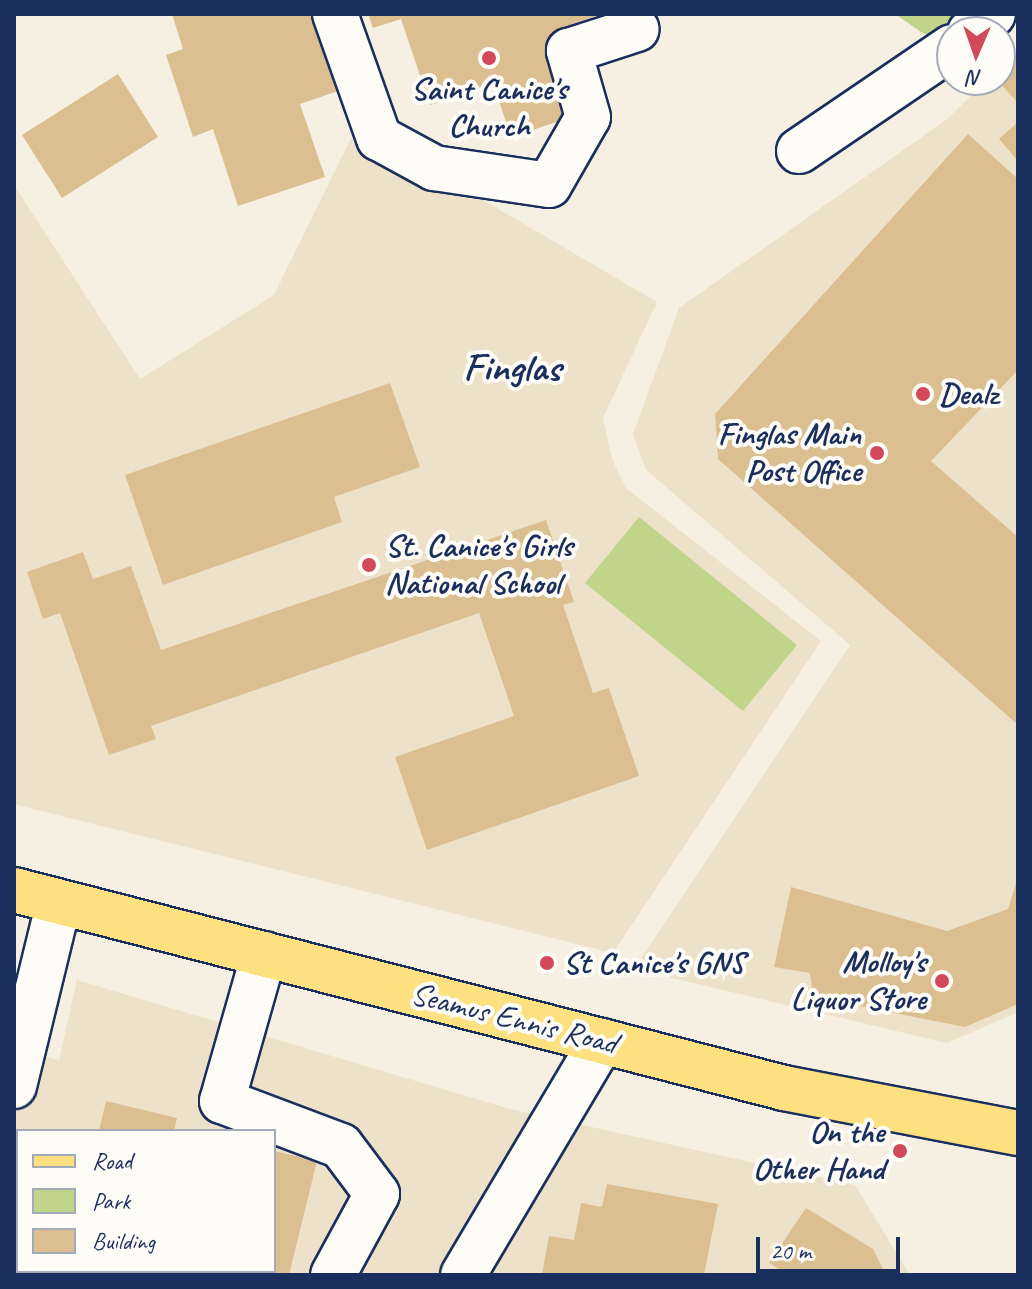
<!DOCTYPE html>
<style>
body{margin:0}
#map{position:relative;width:1032px;height:1289px;overflow:hidden;background:#f6f0e2;font-family:Caveat,sans-serif}
div>[style]{position:absolute}
.built>*{inset:0;background:#eee1c9}
.green>*{inset:0;background:#c1d58a}
.building>*{inset:0;background:#dcbf90}
.roads{filter:drop-shadow(2px 0 #1b2f5e) drop-shadow(-2px 0 #1b2f5e) drop-shadow(0 2px #1b2f5e) drop-shadow(0 -2px #1b2f5e)}
.minor>*{height:44px;margin:-22px;padding:0 22px;transform-origin:22px;border-radius:22px;background:#fdfcf7}
.major>*{height:44px;margin:-22px;padding:0 22px;transform-origin:22px;border-radius:22px;background:#fde080}
.dots>*{width:22px;height:22px;translate:-50% -50%;box-sizing:border-box;border:4px solid #fdfcf7;border-radius:50%}
span{translate:-50% -50%;white-space:nowrap;text-align:center;line-height:1.15;-webkit-text-stroke:8px #fdfcf7;paint-order:stroke}
.poi-label{font-size:32px;color:#1b2f5e;font-weight:700}
.left{translate:0 -50%;text-align:left}
.right{translate:-100% -50%;text-align:right}
.street-label{font-size:32px;color:#1b2f5e}
.district-label{font-size:40px;color:#1b2f5e;font-weight:700}
.frame{position:absolute;inset:0;border:16px solid #1b2f5e;pointer-events:none}
.legend{position:absolute;left:16px;top:1129px;width:260px;height:144px;box-sizing:border-box;background:#fdfcf7;border:2px solid #a3aaba;margin:0;padding:10px 14px;list-style:none;font-size:24px;color:#1b2f5e}
.legend li{display:flex;align-items:center;gap:16px;height:40px}
.legend b{width:40px;border:2px solid #a3aaba}
.north{position:absolute;left:936px;top:16px;width:80px;height:80px;box-sizing:border-box;background:#fdfcf7;border:2px solid #a3aaba;border-radius:50%;rotate:182deg;font-size:22px;font-weight:700;line-height:32px;text-align:center;color:#1b2f5e}
.north::after{content:'';display:block;margin:auto;width:28px;height:36px;background:#d1495b;clip-path:polygon(50% 0,100% 100%,50% 72%,0 100%)}
.scale{position:absolute;left:756px;top:1237px;width:144px;height:36px;box-sizing:border-box;border:4px solid #1b2f5e;border-top:0;padding-left:10px;font-size:24px;line-height:28px;white-space:nowrap;color:#1b2f5e;-webkit-text-stroke:6px #fdfcf7;paint-order:stroke}
</style>
<div id="map">
<div class="built">
<i style="clip-path:polygon(1018px 50px,1018px 1012px,947px 1043px,634px 969px,850px 645px,646px 470px,633px 434px,679px 308px,946px 120px,987px 80px,1000px 80px,1000px 67px)"></i>
<i style="clip-path:polygon(357px 126px,657px 302px,603px 418px,612px 459px,626px 488px,821px 641px,613px 953px,14px 804px,14px 185px,140px 379px,274px 295px)"></i>
<i style="clip-path:polygon(evenodd,77px 980px,510px 1109px,855px 1185px,910px 1275px,14px 1275px,14px 1050px,59px 1060px,77px 980px,18px 1131px,274px 1131px,274px 1271px,18px 1271px,18px 1131px)"></i>
</div>
<div class="green">
<i style="clip-path:polygon(895px 14px,975px 14px,945px 35px,924px 34px)"></i>
<i style="clip-path:polygon(639px 517px,797px 645px,743px 711px,585px 583px)"></i>
</div>
<div class="building">
<i style="clip-path:polygon(172px 14px,322px 14px,347px 88px,300px 104px,325px 177px,238px 206px,213px 129px,193px 137px,166px 55px,183px 49px)"></i>
<i style="clip-path:polygon(368px 14px,636px 14px,606px 33px,599px 15px,555px 30px,584px 113px,511px 137px,493px 83px,430px 105px,401px 19px,373px 28px)"></i>
<i style="clip-path:polygon(1018px 55px,1018px 103px,997px 80px)"></i>
<i style="clip-path:polygon(118px 74px,158px 137px,62px 198px,22px 135px)"></i>
<i style="clip-path:polygon(1018px 122px,1018px 161px,999px 139px)"></i>
<i style="clip-path:polygon(968px 134px,1018px 179px,1018px 370px,931px 461px,1018px 537px,1018px 725px,718px 459px,715px 414px)"></i>
<i style="clip-path:polygon(390px 383px,420px 467px,334px 497px,342px 522px,163px 585px,125px 475px)"></i>
<i style="clip-path:polygon(546px 520px,574px 602px,563px 605px,593px 693px,609px 688px,639px 776px,427px 850px,395px 757px,514px 716px,479px 613px,151px 726px,156px 739px,109px 755px,60px 613px,43px 619px,27px 572px,83px 552px,93px 579px,131px 566px,161px 650px)"></i>
<i style="clip-path:polygon(1018px 877px,1018px 1004px,965px 1027px,813px 997px,810px 973px,774px 967px,791px 887px,947px 931px,1008px 909px)"></i>
<i style="clip-path:polygon(106px 1101px,177px 1118px,174px 1131px,99px 1131px)"></i>
<i style="clip-path:polygon(274px 1151px,317px 1161px,289px 1275px,233px 1275px,274px 1271px)"></i>
<i style="clip-path:polygon(607px 1184px,718px 1204px,704px 1275px,542px 1275px,549px 1236px,574px 1240px,581px 1203px,602px 1207px)"></i>
<i style="clip-path:polygon(806px 1208px,873px 1249px,886px 1275px,788px 1275px,769px 1263px)"></i>
<i style="clip-path:polygon(65px 1271px,116px 1271px,64px 1275px)"></i>
</div>
<div class="roads">
<div class="minor">
<i style="left:335px;top:14px;width:132px;rotate:70.5deg"></i>
<i style="left:379px;top:138px;width:63px;rotate:28.6deg"></i>
<i style="left:434px;top:168px;width:116px;rotate:8.4deg"></i>
<i style="left:549px;top:185px;width:78px;rotate:-60.2deg"></i>
<i style="left:588px;top:117px;width:69px;rotate:-106.1deg"></i>
<i style="left:569px;top:51px;width:71px;rotate:-17.9deg"></i>
<i style="left:970px;top:32px;width:29px;rotate:-38deg"></i>
<i style="left:799px;top:151px;width:185px;rotate:-34.2deg"></i>
<i style="left:264px;top:954px;width:153px;rotate:105.9deg"></i>
<i style="left:222px;top:1101px;width:127px;rotate:20.7deg"></i>
<i style="left:341px;top:1146px;width:60px;rotate:53.1deg"></i>
<i style="left:377px;top:1194px;width:92px;rotate:118.5deg"></i>
<i style="left:14px;top:1086px;width:189px;rotate:-76.3deg"></i>
<i style="left:463px;top:1275px;width:272px;rotate:-59.3deg"></i>
</div>
<div class="major">
<i style="left:14px;top:890px;width:795px;rotate:14.42deg"></i>
<i style="left:784px;top:1088px;width:238px;rotate:10.9deg"></i>
</div>
</div>
<div class="dots">
<i style="left:489px;top:58px;background:#d1495b"></i>
<i style="left:923px;top:394px;background:#d1495b"></i>
<i style="left:877px;top:453px;background:#d1495b"></i>
<i style="left:369px;top:565px;background:#d1495b"></i>
<i style="left:547px;top:963px;background:#d1495b"></i>
<i style="left:942px;top:981px;background:#d1495b"></i>
<i style="left:900px;top:1151px;background:#d1495b"></i>
</div>
<div class="poi-label">
<span style="left:489px;top:108px">Saint Canice's<br>Church</span>
<span class="left" style="left:939px;top:394px">Dealz</span>
<span class="right" style="left:861px;top:453px">Finglas Main<br>Post Office</span>
<span class="left" style="left:385px;top:565px">St. Canice's Girls<br>National School</span>
<span class="left" style="left:563px;top:963px">St Canice's GNS</span>
<span class="right" style="left:926px;top:981px">Molloy's<br>Liquor Store</span>
<span class="right" style="left:884px;top:1151px">On the<br>Other Hand</span>
</div>
<div class="street-label">
<span style="left:514px;top:1019px;rotate:14deg">Seamus Ennis Road</span>
</div>
<div class="district-label">
<span style="left:512px;top:367px">Finglas</span>
</div>
<div class="frame"></div>
<ul class="legend">
<li><b style="height:10px;background:#fde080"></b>Road</li>
<li><b style="height:22px;background:#c1d58a"></b>Park</li>
<li><b style="height:22px;background:#dcbf90"></b>Building</li>
</ul>
<div class="north">N</div>
<div class="scale">20 m</div>
</div>
